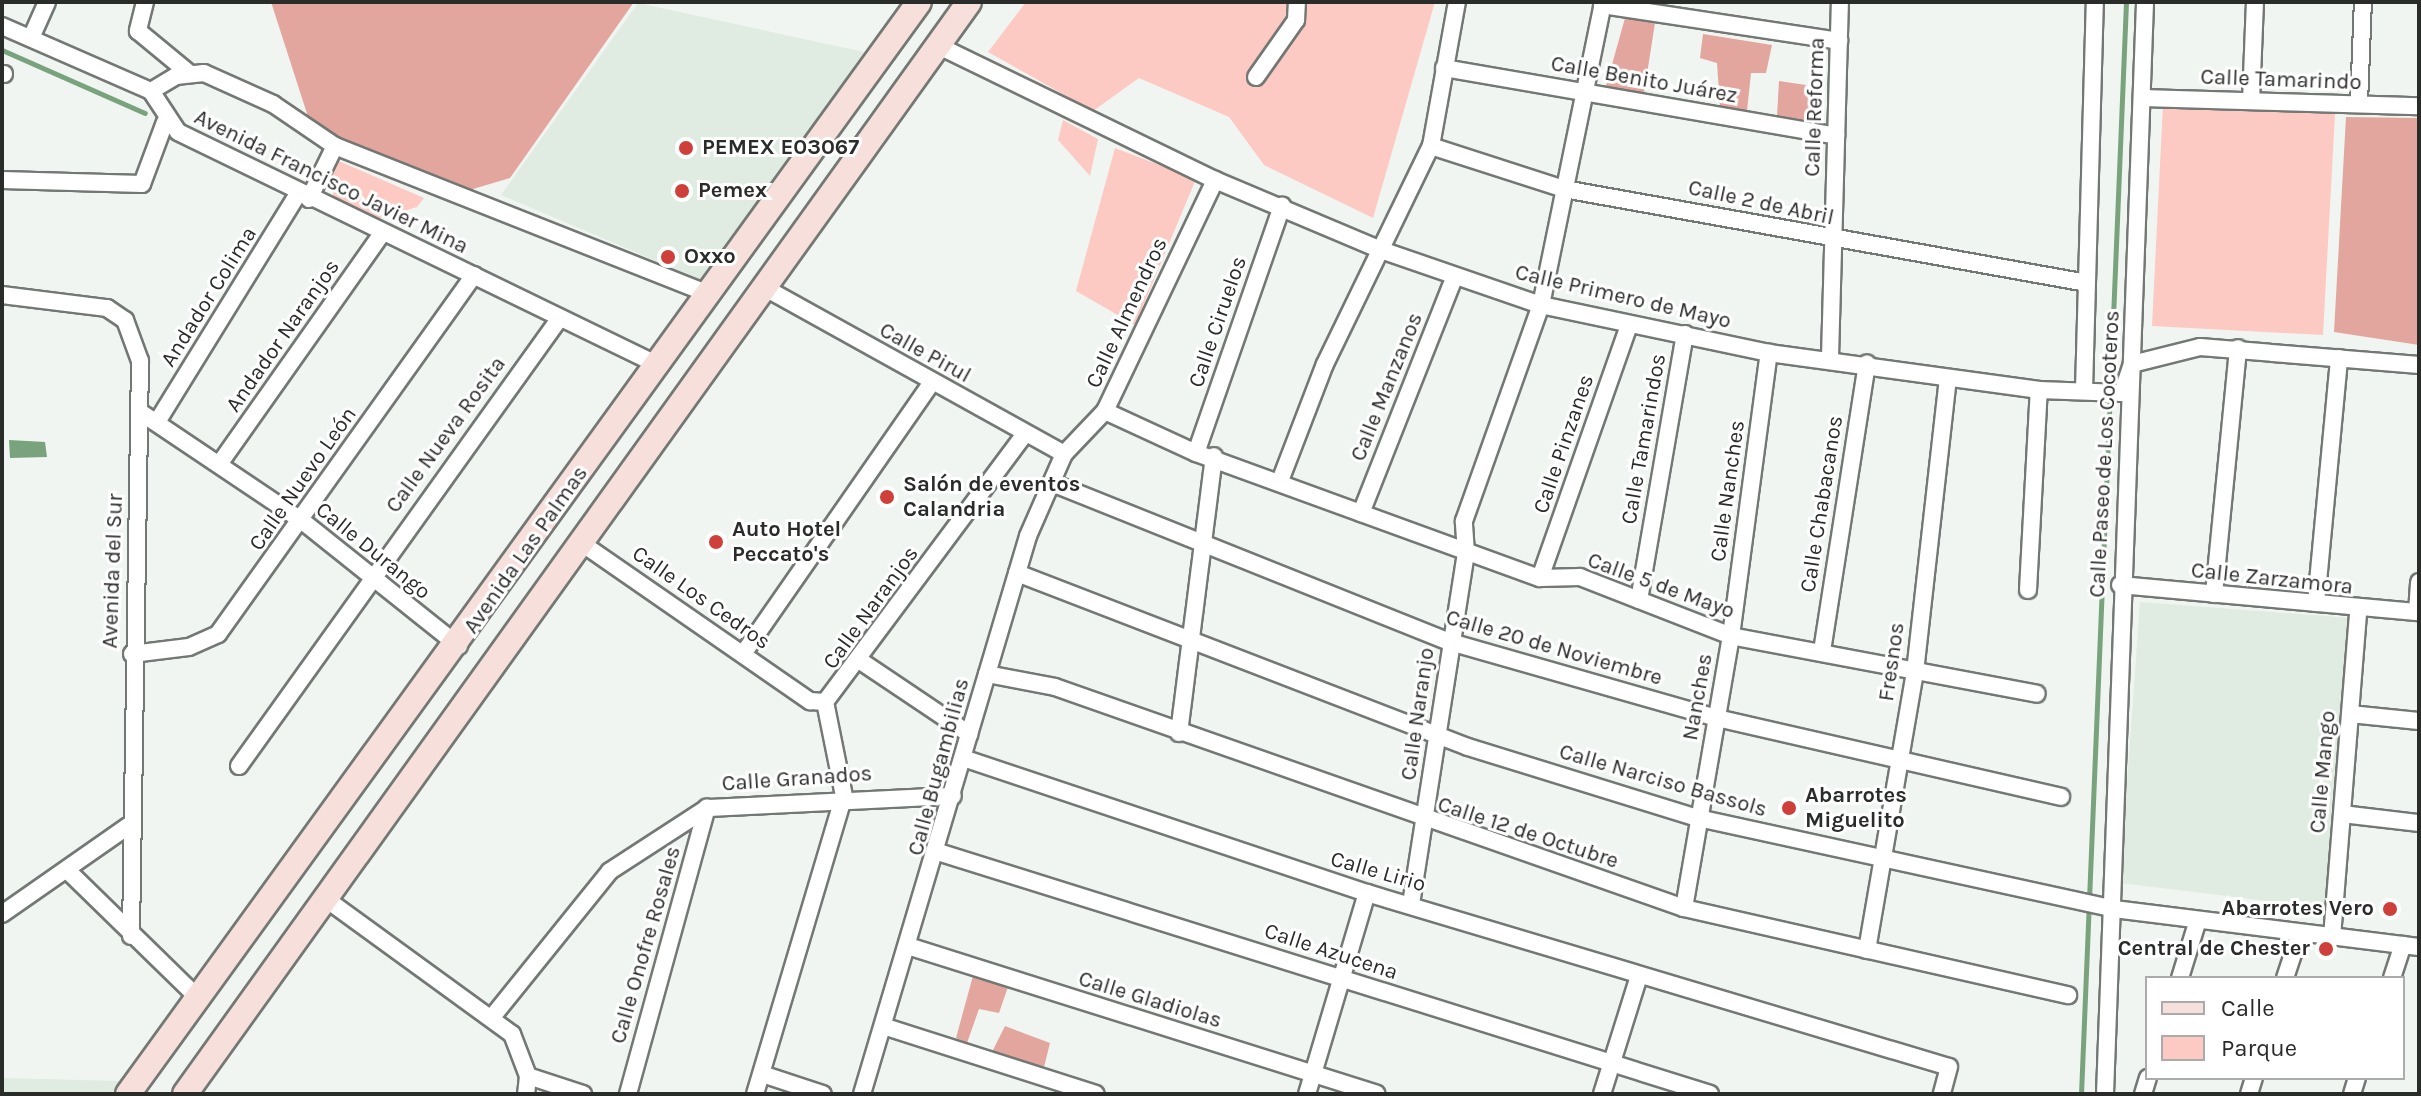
<!DOCTYPE html>
<meta charset="utf-8">
<style>
body{margin:0}
#map{position:relative;width:2421px;height:1096px;overflow:hidden;background:#f0f5f1;font-family:Karla,sans-serif}
div>[style]{position:absolute}
.built>*{inset:0;background:#e0ebe1}
.green>*{inset:0;background:#fdcac3}
.forest>*{inset:0;background:#e3a69e}
.water>*{inset:0;background:#78a37d}
.stream>*{height:5px;margin:-2.5px;padding:0 2.5px;transform-origin:2.5px;border-radius:2.5px;background:#78a37d}
.roads{filter:drop-shadow(2px 0 #747874) drop-shadow(-2px 0 #747874) drop-shadow(0 2px #747874) drop-shadow(0 -2px #747874)}
.minor>*{height:16px;margin:-8px;padding:0 8px;transform-origin:8px;border-radius:8px;background:#fff}
.primary>*{height:24px;margin:-12px;padding:0 12px;transform-origin:12px;border-radius:12px;background:#f7dfdb}
.dots>*{width:22px;height:22px;translate:-50% -50%;box-sizing:border-box;border:4px solid #fff;border-radius:50%}
span{translate:-50% -50%;white-space:nowrap;text-align:center;line-height:1.15;-webkit-text-stroke:6px #fff;paint-order:stroke}
.street-label{font-size:22px;color:#2a2c2a}
.poi-label{font-size:22px;color:#2a2c2a;font-weight:700}
.left{translate:0 -50%;text-align:left}
.right{translate:-100% -50%;text-align:right}
.frame{position:absolute;inset:0;border:4px solid #2a2c2a;pointer-events:none}
.legend{position:absolute;left:2145px;top:976px;width:260px;height:104px;box-sizing:border-box;background:#fff;border:2px solid #aaabaa;margin:0;padding:10px 14px;list-style:none;font-size:24px;color:#2a2c2a}
.legend li{display:flex;align-items:center;gap:16px;height:40px}
.legend b{width:40px;border:2px solid #aaabaa}
</style>
<div id="map">
<div class="built">
<i style="clip-path:polygon(638px 3px,864px 52px,706px 282px,501px 195px)"></i>
<i style="clip-path:polygon(2140px 602px,2352px 618px,2332px 909px,2120px 883px)"></i>
<i style="clip-path:polygon(2px 1078px,121px 1081px,112px 1094px,2px 1094px)"></i>
</div>
<div class="green">
<i style="clip-path:polygon(1026px 2px,1435px 2px,1373px 218px,1264px 165px,1229px 117px,1139px 78px,1093px 111px,988px 52px)"></i>
<i style="clip-path:polygon(2163px 104px,2335px 114px,2323px 335px,2152px 326px)"></i>
<i style="clip-path:polygon(1063px 120px,1098px 139px,1090px 176px,1058px 140px)"></i>
<i style="clip-path:polygon(1115px 148px,1196px 179px,1135px 325px,1076px 291px)"></i>
<i style="clip-path:polygon(332px 158px,424px 198px,417px 207px,364px 223px,337px 209px,327px 171px)"></i>
</div>
<div class="forest">
<i style="clip-path:polygon(271px 2px,634px 2px,510px 178px,463px 192px,311px 126px)"></i>
<i style="clip-path:polygon(1625px 18px,1655px 23px,1644px 93px,1606px 86px)"></i>
<i style="clip-path:polygon(1703px 34px,1772px 45px,1766px 73px,1751px 73px,1747px 111px,1720px 107px,1717px 63px,1700px 58px)"></i>
<i style="clip-path:polygon(1779px 81px,1806px 85px,1814px 121px,1777px 116px)"></i>
<i style="clip-path:polygon(2346px 117px,2419px 118px,2419px 345px,2334px 332px)"></i>
<i style="clip-path:polygon(974px 972px,1009px 984px,999px 1013px,979px 1009px,967px 1043px,956px 1038px)"></i>
<i style="clip-path:polygon(1005px 1026px,1050px 1043px,1044px 1067px,992px 1052px)"></i>
</div>
<div class="water">
<i style="clip-path:polygon(9px 440px,45px 442px,47px 457px,10px 458px)"></i>
</div>
<div class="stream">
<i style="left:2px;top:50px;width:156px;rotate:23.8deg"></i>
<i style="left:2081px;top:1094px;width:1093px;rotate:-87.64deg"></i>
</div>
<div class="roads">
<div class="minor">
<i style="left:145px;top:2px;width:30px;rotate:104deg"></i>
<i style="left:138px;top:31px;width:66px;rotate:39.5deg"></i>
<i style="left:1602px;top:5px;width:240px;rotate:8.6deg"></i>
<i style="left:2px;top:26px;width:163px;rotate:23.6deg"></i>
<i style="left:151px;top:91px;width:49px;rotate:56.6deg"></i>
<i style="left:178px;top:132px;width:531px;rotate:25.89deg"></i>
<i style="left:31px;top:38px;width:39px;rotate:-66deg"></i>
<i style="left:941px;top:47px;width:305px;rotate:25.9deg"></i>
<i style="left:1215px;top:180px;width:177px;rotate:22.9deg"></i>
<i style="left:1378px;top:249px;width:172px;rotate:19deg"></i>
<i style="left:1541px;top:305px;width:233px;rotate:11.9deg"></i>
<i style="left:1769px;top:353px;width:273px;rotate:7.8deg"></i>
<i style="left:2039px;top:390px;width:83px;rotate:2.1deg"></i>
<i style="left:2122px;top:393px;width:31px;rotate:-71deg"></i>
<i style="left:1444px;top:68px;width:398px;rotate:9.8deg"></i>
<i style="left:2px;top:74px;width:2px"></i>
<i style="left:1256px;top:77px;width:70px;rotate:-54.9deg"></i>
<i style="left:1296px;top:20px;width:18px;rotate:-87deg"></i>
<i style="left:151px;top:91px;width:29px;rotate:-31deg"></i>
<i style="left:176px;top:76px;width:28px;rotate:-6deg"></i>
<i style="left:204px;top:73px;width:76px;rotate:24.2deg"></i>
<i style="left:273px;top:104px;width:75px;rotate:34.1deg"></i>
<i style="left:335px;top:146px;width:401px;rotate:21.6deg"></i>
<i style="left:2142px;top:98px;width:277px;rotate:1.7deg"></i>
<i style="left:2251px;top:101px;width:99px;rotate:-87.7deg"></i>
<i style="left:2359px;top:104px;width:102px;rotate:-87.8deg"></i>
<i style="left:1431px;top:146px;width:140px;rotate:17.9deg"></i>
<i style="left:1564px;top:189px;width:531px;rotate:10.19deg"></i>
<i style="left:2px;top:180px;width:140px;rotate:1.6deg"></i>
<i style="left:142px;top:184px;width:66px;rotate:-69.6deg"></i>
<i style="left:309px;top:199px;width:59px;rotate:-63.9deg"></i>
<i style="left:765px;top:288px;width:342px;rotate:29deg"></i>
<i style="left:2px;top:295px;width:106px;rotate:7.1deg"></i>
<i style="left:107px;top:308px;width:22px;rotate:34deg"></i>
<i style="left:125px;top:320px;width:44px;rotate:69.9deg"></i>
<i style="left:140px;top:361px;width:575px;rotate:90.9deg"></i>
<i style="left:1830px;top:357px;width:355px;rotate:-88.4deg"></i>
<i style="left:2132px;top:364px;width:70px;rotate:-14deg"></i>
<i style="left:2200px;top:347px;width:220px;rotate:4.7deg"></i>
<i style="left:2084px;top:390px;width:388px;rotate:-88.4deg"></i>
<i style="left:1105px;top:411px;width:100px;rotate:24.8deg"></i>
<i style="left:1196px;top:453px;width:366px;rotate:20deg"></i>
<i style="left:1540px;top:578px;width:40px;rotate:-1.4deg"></i>
<i style="left:1580px;top:577px;width:162px;rotate:21.3deg"></i>
<i style="left:1731px;top:636px;width:311px;rotate:10.7deg"></i>
<i style="left:140px;top:412px;width:194px;rotate:33.9deg"></i>
<i style="left:301px;top:520px;width:202px;rotate:38.6deg"></i>
<i style="left:157px;top:422px;width:268px;rotate:-58.3deg"></i>
<i style="left:1196px;top:453px;width:262px;rotate:-70.8deg"></i>
<i style="left:220px;top:463px;width:279px;rotate:-54.8deg"></i>
<i style="left:1280px;top:481px;width:125px;rotate:-69deg"></i>
<i style="left:1325px;top:364px;width:242px;rotate:-64.1deg"></i>
<i style="left:1431px;top:146px;width:146px;rotate:-79.8deg"></i>
<i style="left:1052px;top:483px;width:429px;rotate:21.8deg"></i>
<i style="left:1450px;top:642px;width:278px;rotate:15.9deg"></i>
<i style="left:1717px;top:718px;width:353px;rotate:12.9deg"></i>
<i style="left:1361px;top:513px;width:253px;rotate:-68.4deg"></i>
<i style="left:580px;top:542px;width:280px;rotate:34.7deg"></i>
<i style="left:810px;top:701px;width:15px;rotate:4deg"></i>
<i style="left:825px;top:702px;width:334px;rotate:-53.3deg"></i>
<i style="left:1017px;top:573px;width:483px;rotate:21.1deg"></i>
<i style="left:1468px;top:747px;width:241px;rotate:17.2deg"></i>
<i style="left:1698px;top:818px;width:426px;rotate:12.3deg"></i>
<i style="left:2114px;top:909px;width:307px;rotate:7.1deg"></i>
<i style="left:1540px;top:578px;width:268px;rotate:-70.6deg"></i>
<i style="left:2120px;top:585px;width:300px;rotate:5.2deg"></i>
<i style="left:2028px;top:590px;width:200px;rotate:-86.9deg"></i>
<i style="left:2214px;top:594px;width:247px;rotate:-84.4deg"></i>
<i style="left:1639px;top:600px;width:270px;rotate:-80.2deg"></i>
<i style="left:2316px;top:603px;width:246px;rotate:-84.6deg"></i>
<i style="left:2417px;top:612px;width:30px;rotate:-86deg"></i>
<i style="left:1822px;top:651px;width:291px;rotate:-81.1deg"></i>
<i style="left:132px;top:654px;width:57px;rotate:-7deg"></i>
<i style="left:189px;top:647px;width:32px;rotate:-24deg"></i>
<i style="left:218px;top:634px;width:441px;rotate:-54.5deg"></i>
<i style="left:743px;top:654px;width:331px;rotate:-55.2deg"></i>
<i style="left:859px;top:660px;width:133px;rotate:33.9deg"></i>
<i style="left:987px;top:674px;width:69px;rotate:10.8deg"></i>
<i style="left:1055px;top:687px;width:667px;rotate:19.36deg"></i>
<i style="left:1684px;top:908px;width:394px;rotate:12.8deg"></i>
<i style="left:2350px;top:714px;width:69px;rotate:5.8deg"></i>
<i style="left:1179px;top:733px;width:279px;rotate:-82.8deg"></i>
<i style="left:963px;top:758px;width:426px;rotate:18.5deg"></i>
<i style="left:1367px;top:893px;width:607px;rotate:16.65deg"></i>
<i style="left:1949px;top:1067px;width:28px;rotate:105deg"></i>
<i style="left:239px;top:766px;width:550px;rotate:-54.4deg"></i>
<i style="left:2342px;top:814px;width:78px;rotate:6.7deg"></i>
<i style="left:938px;top:852px;width:809px;rotate:17.4deg"></i>
<i style="left:68px;top:871px;width:182px;rotate:44.3deg"></i>
<i style="left:326px;top:899px;width:230px;rotate:36deg"></i>
<i style="left:512px;top:1034px;width:45px;rotate:69.1deg"></i>
<i style="left:528px;top:1076px;width:18px;rotate:96deg"></i>
<i style="left:1411px;top:904px;width:355px;rotate:-81.1deg"></i>
<i style="left:1466px;top:553px;width:32px;rotate:-94deg"></i>
<i style="left:1464px;top:521px;width:229px;rotate:-70.4deg"></i>
<i style="left:1541px;top:305px;width:309px;rotate:-78.4deg"></i>
<i style="left:1684px;top:908px;width:276px;rotate:-80.2deg"></i>
<i style="left:1731px;top:636px;width:286px;rotate:-82.4deg"></i>
<i style="left:2px;top:914px;width:154px;rotate:-34.9deg"></i>
<i style="left:2332px;top:937px;width:327px;rotate:-85.4deg"></i>
<i style="left:911px;top:947px;width:488px;rotate:17.5deg"></i>
<i style="left:1867px;top:950px;width:282px;rotate:-80.2deg"></i>
<i style="left:1915px;top:672px;width:295px;rotate:-83.6deg"></i>
<i style="left:2180px;top:978px;width:58px;rotate:-72.8deg"></i>
<i style="left:2285px;top:978px;width:47px;rotate:-71.6deg"></i>
<i style="left:2392px;top:978px;width:35px;rotate:-72deg"></i>
<i style="left:493px;top:1016px;width:186px;rotate:-51.1deg"></i>
<i style="left:610px;top:871px;width:116px;rotate:-33deg"></i>
<i style="left:707px;top:808px;width:246px;rotate:-2.8deg"></i>
<i style="left:886px;top:1027px;width:220px;rotate:17.7deg"></i>
<i style="left:762px;top:1074px;width:64px;rotate:18.2deg"></i>
<i style="left:528px;top:1076px;width:58px;rotate:18.1deg"></i>
<i style="left:628px;top:1094px;width:297px;rotate:-74.6deg"></i>
<i style="left:755px;top:1094px;width:311px;rotate:-73.4deg"></i>
<i style="left:844px;top:796px;width:96px;rotate:-101.4deg"></i>
<i style="left:862px;top:1094px;width:582px;rotate:-73.43deg"></i>
<i style="left:1028px;top:536px;width:90px;rotate:-66.3deg"></i>
<i style="left:1064px;top:454px;width:59px;rotate:-46.4deg"></i>
<i style="left:1105px;top:411px;width:256px;rotate:-64.5deg"></i>
<i style="left:1307px;top:1094px;width:210px;rotate:-73.4deg"></i>
<i style="left:1602px;top:1094px;width:124px;rotate:-72.6deg"></i>
<i style="left:2105px;top:1094px;width:1093px;rotate:-87.9deg"></i>
<i style="left:2143px;top:1094px;width:17px;rotate:-73deg"></i>
<i style="left:2249px;top:1094px;width:17px;rotate:-73deg"></i>
<i style="left:2352px;top:1094px;width:17px;rotate:-73deg"></i>
</div>
<div class="primary">
<i style="left:128px;top:1094px;width:1348px;rotate:-54.08deg"></i>
<i style="left:185px;top:1094px;width:1344px;rotate:-54.32deg"></i>
</div>
</div>
<div class="dots">
<i style="left:686px;top:148px;background:#ce4039"></i>
<i style="left:682px;top:191px;background:#ce4039"></i>
<i style="left:668px;top:257px;background:#ce4039"></i>
<i style="left:887px;top:497px;background:#ce4039"></i>
<i style="left:716px;top:542px;background:#ce4039"></i>
<i style="left:1789px;top:808px;background:#ce4039"></i>
<i style="left:2390px;top:909px;background:#ce4039"></i>
<i style="left:2326px;top:949px;background:#ce4039"></i>
</div>
<div class="street-label">
<span style="left:1644px;top:80px;rotate:10deg">Calle Benito Juárez</span>
<span style="left:2281px;top:80px;rotate:2deg">Calle Tamarindo</span>
<span style="left:1815px;top:107px;rotate:-88deg">Calle Reforma</span>
<span style="left:331px;top:182px;rotate:26deg">Avenida Francisco Javier Mina</span>
<span style="left:1761px;top:203px;rotate:12deg">Calle 2 de Abril</span>
<span style="left:209px;top:297px;rotate:-58deg">Andador Colima</span>
<span style="left:1623px;top:297px;rotate:13deg">Calle Primero de Mayo</span>
<span style="left:1127px;top:313px;rotate:-65deg">Calle Almendros</span>
<span style="left:1218px;top:322px;rotate:-71deg">Calle Ciruelos</span>
<span style="left:283px;top:336px;rotate:-55deg">Andador Naranjos</span>
<span style="left:925px;top:353px;rotate:29deg">Calle Pirul</span>
<span style="left:1387px;top:387px;rotate:-68deg">Calle Manzanos</span>
<span style="left:446px;top:435px;rotate:-54deg">Calle Nueva Rosita</span>
<span style="left:1644px;top:439px;rotate:-80deg">Calle Tamarindos</span>
<span style="left:1564px;top:444px;rotate:-71deg">Calle Pinzanes</span>
<span style="left:2105px;top:454px;rotate:-87deg">Calle Paseo de Los Cocoteros</span>
<span style="left:303px;top:479px;rotate:-55deg">Calle Nuevo León</span>
<span style="left:1728px;top:491px;rotate:-82deg">Calle Nanches</span>
<span style="left:1822px;top:504px;rotate:-81deg">Calle Chabacanos</span>
<span style="left:526px;top:550px;rotate:-55deg">Avenida Las Palmas</span>
<span style="left:373px;top:551px;rotate:39deg">Calle Durango</span>
<span style="left:113px;top:571px;rotate:-88deg">Avenida del Sur</span>
<span style="left:2272px;top:579px;rotate:6deg">Calle Zarzamora</span>
<span style="left:1661px;top:586px;rotate:20deg">Calle 5 de Mayo</span>
<span style="left:701px;top:598px;rotate:35deg">Calle Los Cedros</span>
<span style="left:871px;top:608px;rotate:-54deg">Calle Naranjos</span>
<span style="left:1554px;top:648px;rotate:16deg">Calle 20 de Noviembre</span>
<span style="left:1892px;top:662px;rotate:-82deg">Fresnos</span>
<span style="left:1698px;top:697px;rotate:-80deg">Nanches</span>
<span style="left:1418px;top:714px;rotate:-82deg">Calle Naranjo</span>
<span style="left:939px;top:767px;rotate:-75deg">Calle Bugambilias</span>
<span style="left:2323px;top:772px;rotate:-85deg">Calle Mango</span>
<span style="left:797px;top:779px;rotate:-4deg">Calle Granados</span>
<span style="left:1663px;top:781px;rotate:16deg">Calle Narciso Bassols</span>
<span style="left:1528px;top:833px;rotate:18deg">Calle 12 de Octubre</span>
<span style="left:1378px;top:872px;rotate:16deg">Calle Lirio</span>
<span style="left:646px;top:945px;rotate:-74deg">Calle Onofre Rosales</span>
<span style="left:1331px;top:952px;rotate:18deg">Calle Azucena</span>
<span style="left:1150px;top:1000px;rotate:17deg">Calle Gladiolas</span>
</div>
<div class="poi-label">
<span class="left" style="left:702px;top:148px">PEMEX E03067</span>
<span class="left" style="left:698px;top:191px">Pemex</span>
<span class="left" style="left:684px;top:257px">Oxxo</span>
<span class="left" style="left:903px;top:497px">Salón de eventos<br>Calandria</span>
<span class="left" style="left:732px;top:542px">Auto Hotel<br>Peccato's</span>
<span class="left" style="left:1805px;top:808px">Abarrotes<br>Miguelito</span>
<span class="right" style="left:2374px;top:909px">Abarrotes Vero</span>
<span class="right" style="left:2310px;top:949px">Central de Chester</span>
</div>
<div class="frame"></div>
<ul class="legend">
<li><b style="height:10px;background:#f7dfdb"></b>Calle</li>
<li><b style="height:22px;background:#fdcac3"></b>Parque</li>
</ul>
</div>
